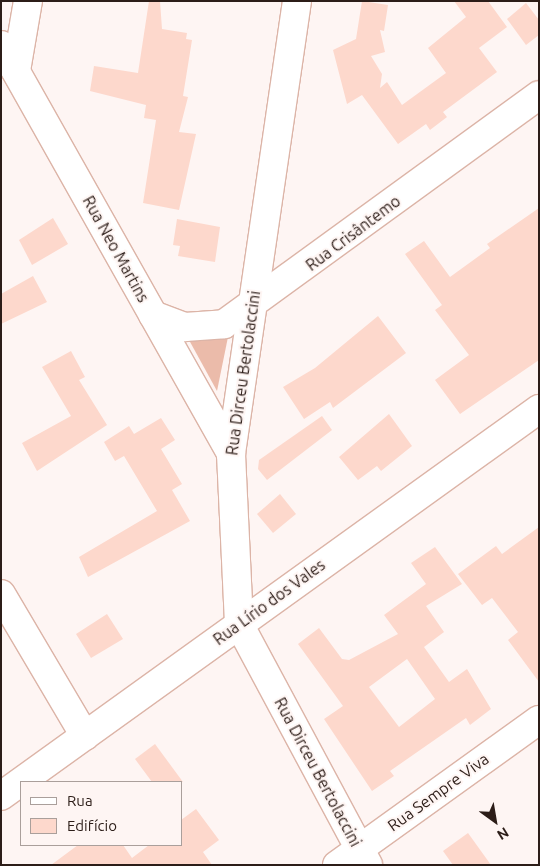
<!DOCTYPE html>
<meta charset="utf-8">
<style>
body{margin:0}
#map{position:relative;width:540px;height:866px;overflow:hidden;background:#fef5f3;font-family:Ubuntu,sans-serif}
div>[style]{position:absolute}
.green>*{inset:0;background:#ebbbaa}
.building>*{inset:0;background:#fdd8cc}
.roads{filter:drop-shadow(1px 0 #dcb4a7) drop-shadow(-1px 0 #dcb4a7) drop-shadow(0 1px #dcb4a7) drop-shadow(0 -1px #dcb4a7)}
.minor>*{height:28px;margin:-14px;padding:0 14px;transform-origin:14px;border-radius:14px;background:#fff}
span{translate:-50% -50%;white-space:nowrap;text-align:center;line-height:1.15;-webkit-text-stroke:4px #fef5f3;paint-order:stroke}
.street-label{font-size:16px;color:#2c1d18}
.frame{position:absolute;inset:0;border:2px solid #2c1d18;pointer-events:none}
.legend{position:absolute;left:20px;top:781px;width:162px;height:65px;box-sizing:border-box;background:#fef5f3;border:1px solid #aa9f9b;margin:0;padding:6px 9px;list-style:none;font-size:15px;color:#2c1d18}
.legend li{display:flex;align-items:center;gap:10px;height:25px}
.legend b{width:25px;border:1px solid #aa9f9b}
.north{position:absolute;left:470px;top:796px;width:50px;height:50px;-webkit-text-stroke:4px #fef5f3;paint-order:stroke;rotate:148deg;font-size:14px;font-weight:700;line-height:20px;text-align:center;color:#2c1d18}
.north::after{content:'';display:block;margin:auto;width:18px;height:22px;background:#2c1d18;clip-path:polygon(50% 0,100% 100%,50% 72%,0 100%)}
</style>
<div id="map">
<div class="green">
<i style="clip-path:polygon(228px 337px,217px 391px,189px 340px)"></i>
</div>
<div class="building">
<i style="clip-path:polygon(149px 1px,160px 1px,162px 29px,187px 33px,186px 39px,192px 40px,183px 96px,188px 97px,179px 132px,196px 134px,179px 210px,143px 203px,156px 120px,144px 118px,146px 105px,90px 91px,94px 66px,138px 73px)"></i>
<i style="clip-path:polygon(362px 1px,388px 5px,384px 31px,380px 30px,385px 52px,371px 56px,382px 74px,380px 88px,387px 82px,402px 105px,446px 73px,428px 48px,466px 17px,454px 1px,488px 1px,507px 27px,479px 48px,497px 72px,443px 112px,447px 117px,430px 130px,426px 124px,398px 144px,362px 95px,347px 104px,333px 50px,356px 39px)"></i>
<i style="clip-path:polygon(526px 3px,539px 20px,539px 35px,526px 45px,507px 19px)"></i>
<i style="clip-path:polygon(539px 208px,539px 360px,460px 414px,435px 380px,469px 355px,435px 310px,442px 305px,405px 254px,424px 241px,450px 277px,490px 248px,487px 244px)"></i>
<i style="clip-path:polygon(53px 218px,68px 244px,32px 265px,19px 240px)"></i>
<i style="clip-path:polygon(177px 219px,220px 227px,215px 262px,178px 256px,180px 246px,173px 245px)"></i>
<i style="clip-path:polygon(33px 276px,47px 302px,1px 324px,1px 294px)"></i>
<i style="clip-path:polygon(378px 316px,406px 353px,333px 408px,330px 402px,304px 419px,283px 387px,315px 368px)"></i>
<i style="clip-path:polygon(71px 351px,85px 377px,79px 380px,107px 425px,37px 471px,22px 443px,71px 416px,42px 367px)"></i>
<i style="clip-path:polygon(389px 414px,412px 446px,381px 471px,377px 466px,358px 480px,339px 457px)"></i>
<i style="clip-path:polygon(322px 416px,332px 430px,267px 480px,258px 469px,259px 460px)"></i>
<i style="clip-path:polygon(161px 418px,175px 440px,161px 449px,182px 484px,172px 490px,190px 521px,88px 577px,79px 557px,157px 511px,124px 456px,115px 461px,104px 442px,129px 426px,134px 434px)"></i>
<i style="clip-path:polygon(280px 494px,296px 514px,273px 533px,257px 514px)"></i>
<i style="clip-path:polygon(539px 527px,539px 682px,508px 640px,518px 632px,492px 598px,482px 605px,458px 574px,496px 546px,502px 554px)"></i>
<i style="clip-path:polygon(evenodd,435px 547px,462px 584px,426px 606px,444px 632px,424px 647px,449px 682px,467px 669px,491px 709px,470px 725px,466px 718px,390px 771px,394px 776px,372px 791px,324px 719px,343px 706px,298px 644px,319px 628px,342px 659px,349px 660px,398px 634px,384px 615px,426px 584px,411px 563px,435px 547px,407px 659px,435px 699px,399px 727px,369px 687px,407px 659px)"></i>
<i style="clip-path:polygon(107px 614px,123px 639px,91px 658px,76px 634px)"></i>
<i style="clip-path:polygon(155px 744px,183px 782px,152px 782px,135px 759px)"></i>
<i style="clip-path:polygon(196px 809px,219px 840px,203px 852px,212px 865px,51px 865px,78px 845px,123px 845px,132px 858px,149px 845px,181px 845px,181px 820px)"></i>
<i style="clip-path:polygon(468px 833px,491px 865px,453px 865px,443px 851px)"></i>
</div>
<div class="roads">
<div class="minor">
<i style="left:297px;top:1px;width:458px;rotate:98.3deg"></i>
<i style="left:231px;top:454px;width:170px;rotate:87.3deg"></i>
<i style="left:239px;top:624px;width:273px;rotate:61.8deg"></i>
<i style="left:1px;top:45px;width:469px;rotate:60.6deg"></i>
<i style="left:16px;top:71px;width:71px;rotate:-80.3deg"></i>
<i style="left:153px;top:315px;width:34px;rotate:21deg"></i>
<i style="left:185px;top:327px;width:39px;rotate:-4deg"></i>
<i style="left:224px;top:324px;width:389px;rotate:-36deg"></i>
<i style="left:1px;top:594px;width:165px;rotate:59.4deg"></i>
<i style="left:1px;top:796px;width:663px;rotate:-35.73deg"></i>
<i style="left:337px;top:865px;width:249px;rotate:-35.7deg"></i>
</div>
</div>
<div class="street-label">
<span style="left:353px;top:233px;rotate:-37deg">Rua Crisântemo</span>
<span style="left:116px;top:249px;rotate:61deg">Rua Neo Martins</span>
<span style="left:243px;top:373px;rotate:-82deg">Rua Dirceu Bertolaccini</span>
<span style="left:269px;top:602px;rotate:-36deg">Rua Lírio dos Vales</span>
<span style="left:318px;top:772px;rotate:62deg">Rua Dirceu Bertolaccini</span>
<span style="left:438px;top:792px;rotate:-36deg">Rua Sempre Viva</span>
</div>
<div class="frame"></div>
<ul class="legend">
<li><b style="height:6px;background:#fff"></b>Rua</li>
<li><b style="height:14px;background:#fdd8cc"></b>Edifício</li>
</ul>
<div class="north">N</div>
</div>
